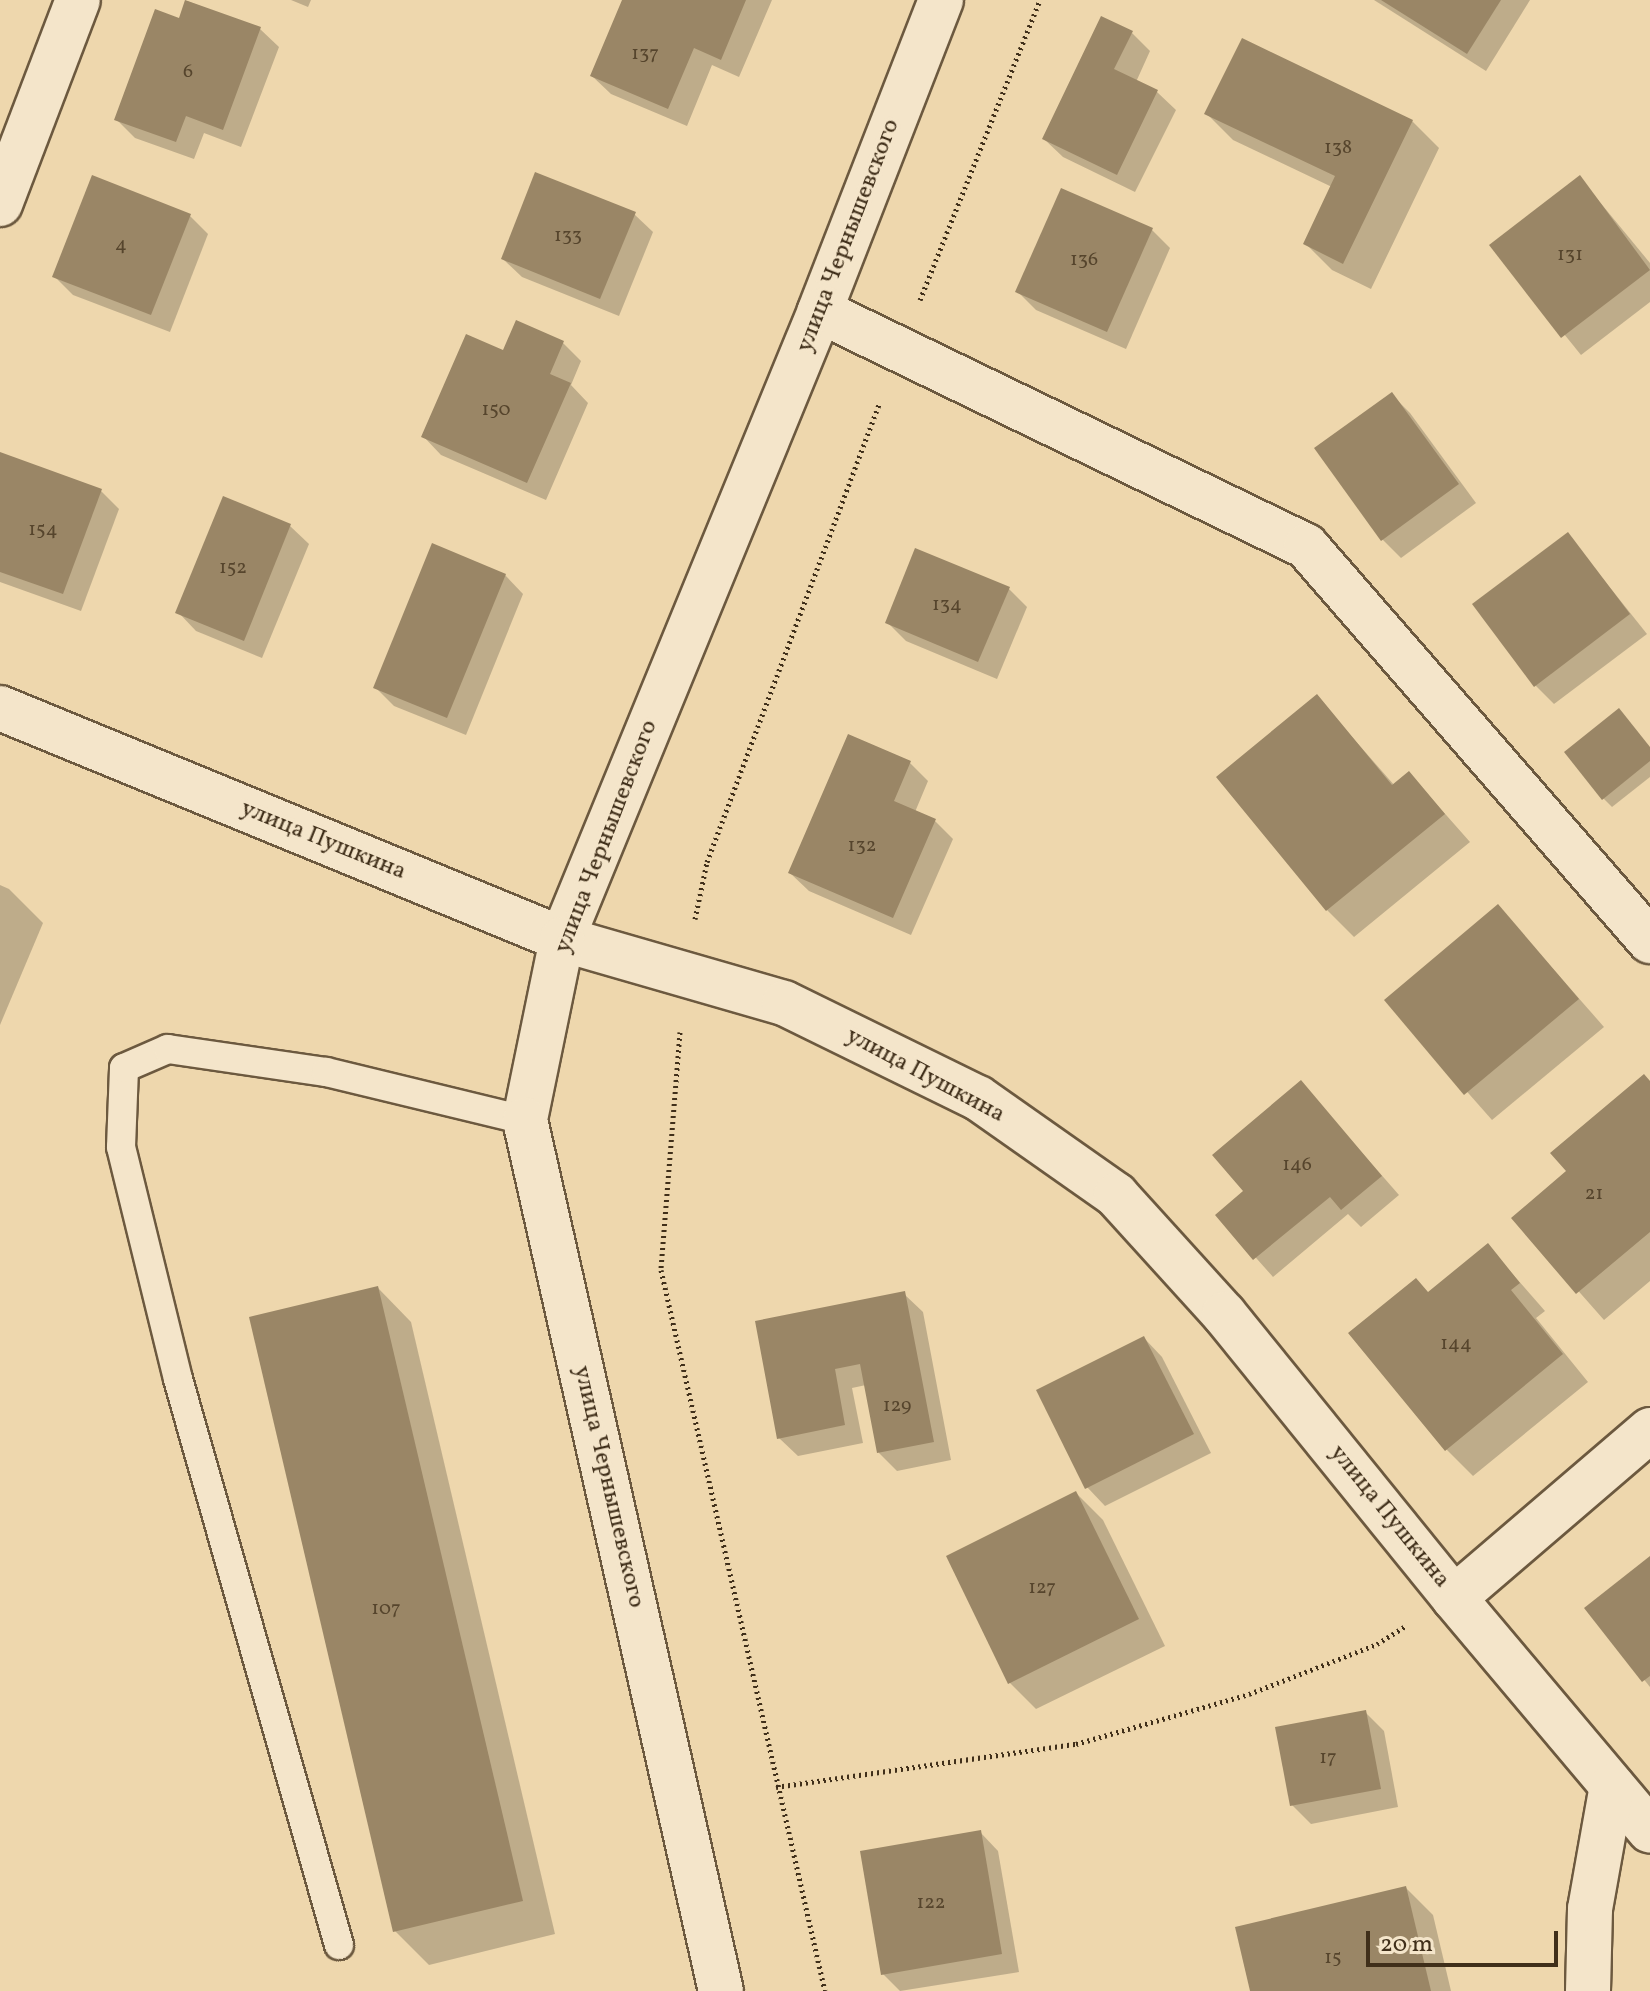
<!DOCTYPE html>
<meta charset="utf-8">
<style>
body{margin:0}
#map{position:relative;width:1650px;height:1991px;overflow:hidden;background:#eed7ad;font-family:Vollkorn,serif}
div>[style]{position:absolute}
.shadow>*{inset:0;background:#0003}
.building>*{inset:0;background:#9a8666}
.path>*{height:5px;margin-top:-2.5px;transform-origin:0;background:repeating-linear-gradient(90deg,#402f1a 0 2px,transparent 0 6px)}
.roads{filter:drop-shadow(2px 0 #6c593f) drop-shadow(-2px 0 #6c593f) drop-shadow(0 2px #6c593f) drop-shadow(0 -2px #6c593f)}
.lane>*{height:28px;margin:-14px;padding:0 14px;transform-origin:14px;border-radius:14px;background:#f4e5ca}
.street>*{height:44px;margin:-22px;padding:0 22px;transform-origin:22px;border-radius:22px;background:#f4e5ca}
.secondary>*{height:44px;margin:-22px;padding:0 22px;transform-origin:22px;border-radius:22px;background:#f4e5ca}
span{translate:-50% -50%;white-space:nowrap;text-align:center;line-height:1.15;-webkit-text-stroke:7px #f4e5ca;paint-order:stroke}
.number-label{font-size:20px;color:#56452d}
.number-label span{-webkit-text-stroke-width:0}
.street-label{font-size:24px;color:#402f1a}
.scale{position:absolute;left:1366px;top:1931px;width:192px;height:36px;box-sizing:border-box;border:4px solid #402f1a;border-top:0;padding-left:10px;font-size:24px;line-height:28px;white-space:nowrap;color:#402f1a;-webkit-text-stroke:6px #f4e5ca;paint-order:stroke}
</style>
<div id="map">
<div class="shadow">
<i style="clip-path:polygon(291px 0,311px 0,308px 7px)"></i>
<i style="clip-path:polygon(625px 0,772px 0,739px 77px,712px 65px,687px 126px,611px 94px,592px 76px)"></i>
<i style="clip-path:polygon(1374px 0,1530px 0,1486px 71px)"></i>
<i style="clip-path:polygon(187px 1px,260px 29px,279px 47px,241px 147px,204px 133px,194px 159px,135px 138px,116px 119px,180px 21px)"></i>
<i style="clip-path:polygon(1132px 33px,1150px 51px,1136px 82px,1157px 92px,1176px 110px,1135px 192px,1063px 157px,1044px 139px)"></i>
<i style="clip-path:polygon(1207px 114px,1412px 121px,1439px 148px,1371px 289px,1332px 270px,1305px 243px,1332px 187px,1233px 140px)"></i>
<i style="clip-path:polygon(1580px 178px,1650px 263px,1650px 302px,1581px 355px,1492px 245px)"></i>
<i style="clip-path:polygon(634px 214px,653px 232px,619px 316px,522px 277px,503px 259px)"></i>
<i style="clip-path:polygon(189px 215px,208px 234px,170px 332px,73px 295px,55px 277px)"></i>
<i style="clip-path:polygon(1152px 230px,1170px 248px,1126px 349px,1036px 310px,1017px 291px)"></i>
<i style="clip-path:polygon(563px 343px,581px 361px,571px 385px,588px 403px,546px 500px,441px 455px,423px 436px,504px 352px)"></i>
<i style="clip-path:polygon(1392px 395px,1410px 413px,1476px 503px,1401px 558px,1383px 540px,1317px 449px)"></i>
<i style="clip-path:polygon(0 454px,101px 491px,119px 509px,81px 611px,0 582px)"></i>
<i style="clip-path:polygon(290px 526px,309px 544px,262px 658px,196px 631px,178px 612px)"></i>
<i style="clip-path:polygon(1568px 535px,1647px 634px,1554px 704px,1536px 686px,1475px 605px)"></i>
<i style="clip-path:polygon(505px 575px,523px 594px,466px 735px,394px 706px,376px 688px)"></i>
<i style="clip-path:polygon(1009px 589px,1027px 607px,997px 679px,906px 641px,887px 622px)"></i>
<i style="clip-path:polygon(1317px 697px,1395px 786px,1409px 773px,1470px 842px,1354px 937px,1327px 910px,1219px 778px)"></i>
<i style="clip-path:polygon(1650px 747px,1650px 777px,1612px 807px,1603px 798px)"></i>
<i style="clip-path:polygon(910px 763px,928px 781px,915px 812px,935px 821px,953px 839px,911px 935px,809px 891px,790px 873px)"></i>
<i style="clip-path:polygon(0 885px,9px 889px,43px 923px,0 1025px)"></i>
<i style="clip-path:polygon(1498px 906px,1604px 1027px,1492px 1120px,1387px 1001px)"></i>
<i style="clip-path:polygon(1301px 1083px,1399px 1195px,1361px 1227px,1348px 1214px,1273px 1277px,1218px 1215px,1246px 1192px)"></i>
<i style="clip-path:polygon(1650px 1083px,1650px 1281px,1604px 1320px,1514px 1218px,1569px 1171px)"></i>
<i style="clip-path:polygon(1488px 1246px,1545px 1311px,1536px 1318px,1588px 1382px,1473px 1476px,1447px 1450px,1351px 1334px,1429px 1294px)"></i>
<i style="clip-path:polygon(378px 1288px,411px 1322px,555px 1934px,429px 1965px,395px 1931px)"></i>
<i style="clip-path:polygon(904px 1294px,923px 1312px,951px 1460px,897px 1471px,879px 1453px,866px 1385px,852px 1388px,863px 1443px,798px 1456px,779px 1438px,757px 1323px)"></i>
<i style="clip-path:polygon(1144px 1338px,1162px 1357px,1211px 1453px,1105px 1506px,1087px 1487px)"></i>
<i style="clip-path:polygon(1076px 1493px,1103px 1520px,1165px 1646px,1036px 1709px,1009px 1682px)"></i>
<i style="clip-path:polygon(1650px 1558px,1650px 1687px,1587px 1608px)"></i>
<i style="clip-path:polygon(1365px 1712px,1384px 1731px,1398px 1807px,1311px 1824px,1292px 1805px)"></i>
<i style="clip-path:polygon(980px 1832px,998px 1851px,1019px 1972px,900px 1991px,883px 1974px)"></i>
<i style="clip-path:polygon(1406px 1888px,1433px 1915px,1451px 1991px,1252px 1991px)"></i>
</div>
<div class="building">
<i style="clip-path:polygon(185px 0,261px 27px,223px 130px,186px 116px,176px 142px,114px 120px,155px 9px,179px 18px)"></i>
<i style="clip-path:polygon(622px 0,746px 0,721px 60px,694px 48px,668px 109px,590px 76px)"></i>
<i style="clip-path:polygon(1381px 0,1501px 0,1467px 54px)"></i>
<i style="clip-path:polygon(1101px 16px,1133px 31px,1114px 69px,1158px 90px,1117px 175px,1042px 139px)"></i>
<i style="clip-path:polygon(1242px 38px,1413px 120px,1343px 264px,1303px 244px,1335px 176px,1204px 114px)"></i>
<i style="clip-path:polygon(535px 172px,636px 212px,600px 299px,501px 259px)"></i>
<i style="clip-path:polygon(92px 175px,191px 214px,151px 315px,52px 277px)"></i>
<i style="clip-path:polygon(1580px 175px,1650px 270px,1561px 338px,1489px 245px)"></i>
<i style="clip-path:polygon(1061px 188px,1153px 228px,1107px 332px,1015px 292px)"></i>
<i style="clip-path:polygon(516px 320px,564px 341px,550px 374px,571px 383px,527px 483px,421px 437px,466px 334px,503px 350px)"></i>
<i style="clip-path:polygon(1392px 392px,1459px 484px,1381px 541px,1314px 448px)"></i>
<i style="clip-path:polygon(0 452px,102px 489px,63px 594px,0 572px)"></i>
<i style="clip-path:polygon(223px 496px,291px 524px,244px 641px,175px 613px)"></i>
<i style="clip-path:polygon(1568px 532px,1630px 614px,1534px 687px,1472px 604px)"></i>
<i style="clip-path:polygon(432px 543px,506px 574px,447px 718px,373px 688px)"></i>
<i style="clip-path:polygon(915px 548px,1010px 587px,978px 662px,885px 623px)"></i>
<i style="clip-path:polygon(1317px 694px,1392px 785px,1409px 771px,1445px 814px,1326px 911px,1216px 777px)"></i>
<i style="clip-path:polygon(1619px 708px,1650px 747px,1650px 761px,1602px 800px,1564px 752px)"></i>
<i style="clip-path:polygon(848px 734px,911px 761px,894px 801px,936px 819px,893px 918px,788px 873px)"></i>
<i style="clip-path:polygon(1498px 904px,1579px 999px,1464px 1095px,1384px 1000px)"></i>
<i style="clip-path:polygon(1644px 1074px,1650px 1081px,1650px 1232px,1576px 1294px,1511px 1218px,1566px 1171px,1550px 1153px)"></i>
<i style="clip-path:polygon(1301px 1080px,1382px 1176px,1341px 1210px,1330px 1197px,1253px 1260px,1215px 1215px,1243px 1191px,1212px 1155px)"></i>
<i style="clip-path:polygon(1488px 1243px,1520px 1283px,1511px 1290px,1563px 1354px,1445px 1451px,1348px 1333px,1416px 1278px,1428px 1292px)"></i>
<i style="clip-path:polygon(378px 1286px,523px 1901px,393px 1932px,249px 1317px)"></i>
<i style="clip-path:polygon(905px 1291px,934px 1442px,877px 1453px,860px 1364px,835px 1369px,845px 1425px,777px 1439px,755px 1321px)"></i>
<i style="clip-path:polygon(1144px 1336px,1194px 1434px,1085px 1489px,1036px 1390px)"></i>
<i style="clip-path:polygon(1076px 1491px,1139px 1619px,1008px 1684px,946px 1556px)"></i>
<i style="clip-path:polygon(1650px 1556px,1650px 1676px,1642px 1682px,1584px 1608px)"></i>
<i style="clip-path:polygon(1366px 1710px,1381px 1789px,1290px 1806px,1275px 1727px)"></i>
<i style="clip-path:polygon(981px 1830px,1002px 1954px,881px 1975px,860px 1851px)"></i>
<i style="clip-path:polygon(1406px 1886px,1431px 1991px,1250px 1991px,1235px 1927px)"></i>
</div>
<div class="path">
<i style="left:920px;top:300px;width:323px;rotate:-68.2deg"></i>
<i style="left:695px;top:919px;width:58px;rotate:-78.1deg"></i>
<i style="left:707px;top:862px;width:491px;rotate:-69.4deg"></i>
<i style="left:680px;top:1032px;width:239px;rotate:94.6deg"></i>
<i style="left:661px;top:1270px;width:739px;rotate:77.19deg"></i>
<i style="left:776px;top:1787px;width:303px;rotate:-8.2deg"></i>
<i style="left:1076px;top:1744px;width:180px;rotate:-16.1deg"></i>
<i style="left:1249px;top:1694px;width:137px;rotate:-21.3deg"></i>
<i style="left:1377px;top:1644px;width:34px;rotate:-32deg"></i>
</div>
<div class="roads">
<div class="lane">
<i style="left:339px;top:1945px;width:588px;rotate:-105.88deg"></i>
<i style="left:178px;top:1379px;width:239px;rotate:-103.8deg"></i>
<i style="left:121px;top:1147px;width:79px;rotate:-87.8deg"></i>
<i style="left:124px;top:1068px;width:48px;rotate:-23.4deg"></i>
<i style="left:168px;top:1049px;width:160px;rotate:8.3deg"></i>
<i style="left:326px;top:1072px;width:205px;rotate:13.6deg"></i>
</div>
<div class="street">
<i style="left:941px;top:0;width:334px;rotate:111.3deg"></i>
<i style="left:820px;top:311px;width:679px;rotate:112.33deg"></i>
<i style="left:562px;top:939px;width:231px;rotate:16.1deg"></i>
<i style="left:784px;top:1003px;width:216px;rotate:26.1deg"></i>
<i style="left:978px;top:1098px;width:169px;rotate:35.1deg"></i>
<i style="left:1116px;top:1195px;width:161px;rotate:47.8deg"></i>
<i style="left:1224px;top:1314px;width:365px;rotate:51deg"></i>
<i style="left:1454px;top:1598px;width:304px;rotate:49.9deg"></i>
<i style="left:0;top:204px;width:218px;rotate:-69.1deg"></i>
<i style="left:820px;top:311px;width:540px;rotate:25.81deg"></i>
<i style="left:1306px;top:546px;width:524px;rotate:48.95deg"></i>
<i style="left:1454px;top:1598px;width:258px;rotate:-40.6deg"></i>
<i style="left:1588px;top:1991px;width:82px;rotate:-88.6deg"></i>
<i style="left:1590px;top:1909px;width:125px;rotate:-79.9deg"></i>
</div>
<div class="secondary">
<i style="left:0;top:708px;width:608px;rotate:22.34deg"></i>
<i style="left:562px;top:939px;width:185px;rotate:101.6deg"></i>
<i style="left:525px;top:1120px;width:893px;rotate:77.32deg"></i>
</div>
</div>
<div class="number-label">
<span style="left:645px;top:54px">137</span>
<span style="left:188px;top:72px">6</span>
<span style="left:1338px;top:148px">138</span>
<span style="left:568px;top:236px">133</span>
<span style="left:121px;top:245px">4</span>
<span style="left:1570px;top:255px">131</span>
<span style="left:1084px;top:260px">136</span>
<span style="left:496px;top:410px">150</span>
<span style="left:43px;top:530px">154</span>
<span style="left:233px;top:568px">152</span>
<span style="left:947px;top:605px">134</span>
<span style="left:862px;top:846px">132</span>
<span style="left:1297px;top:1165px">146</span>
<span style="left:1594px;top:1194px">21</span>
<span style="left:1456px;top:1344px">144</span>
<span style="left:897px;top:1406px">129</span>
<span style="left:1042px;top:1588px">127</span>
<span style="left:386px;top:1609px">107</span>
<span style="left:1328px;top:1758px">17</span>
<span style="left:931px;top:1903px">122</span>
<span style="left:1333px;top:1958px">15</span>
</div>
<div class="street-label">
<span style="left:849px;top:236px;rotate:-69deg">улица Чернышевского</span>
<span style="left:607px;top:837px;rotate:-69deg">улица Чернышевского</span>
<span style="left:323px;top:841px;rotate:22deg">улица Пушкина</span>
<span style="left:925px;top:1076px;rotate:28deg">улица Пушкина</span>
<span style="left:608px;top:1487px;rotate:77deg">улица Чернышевского</span>
<span style="left:1389px;top:1517px;rotate:51deg">улица Пушкина</span>
</div>
<div class="scale">20 m</div>
</div>
